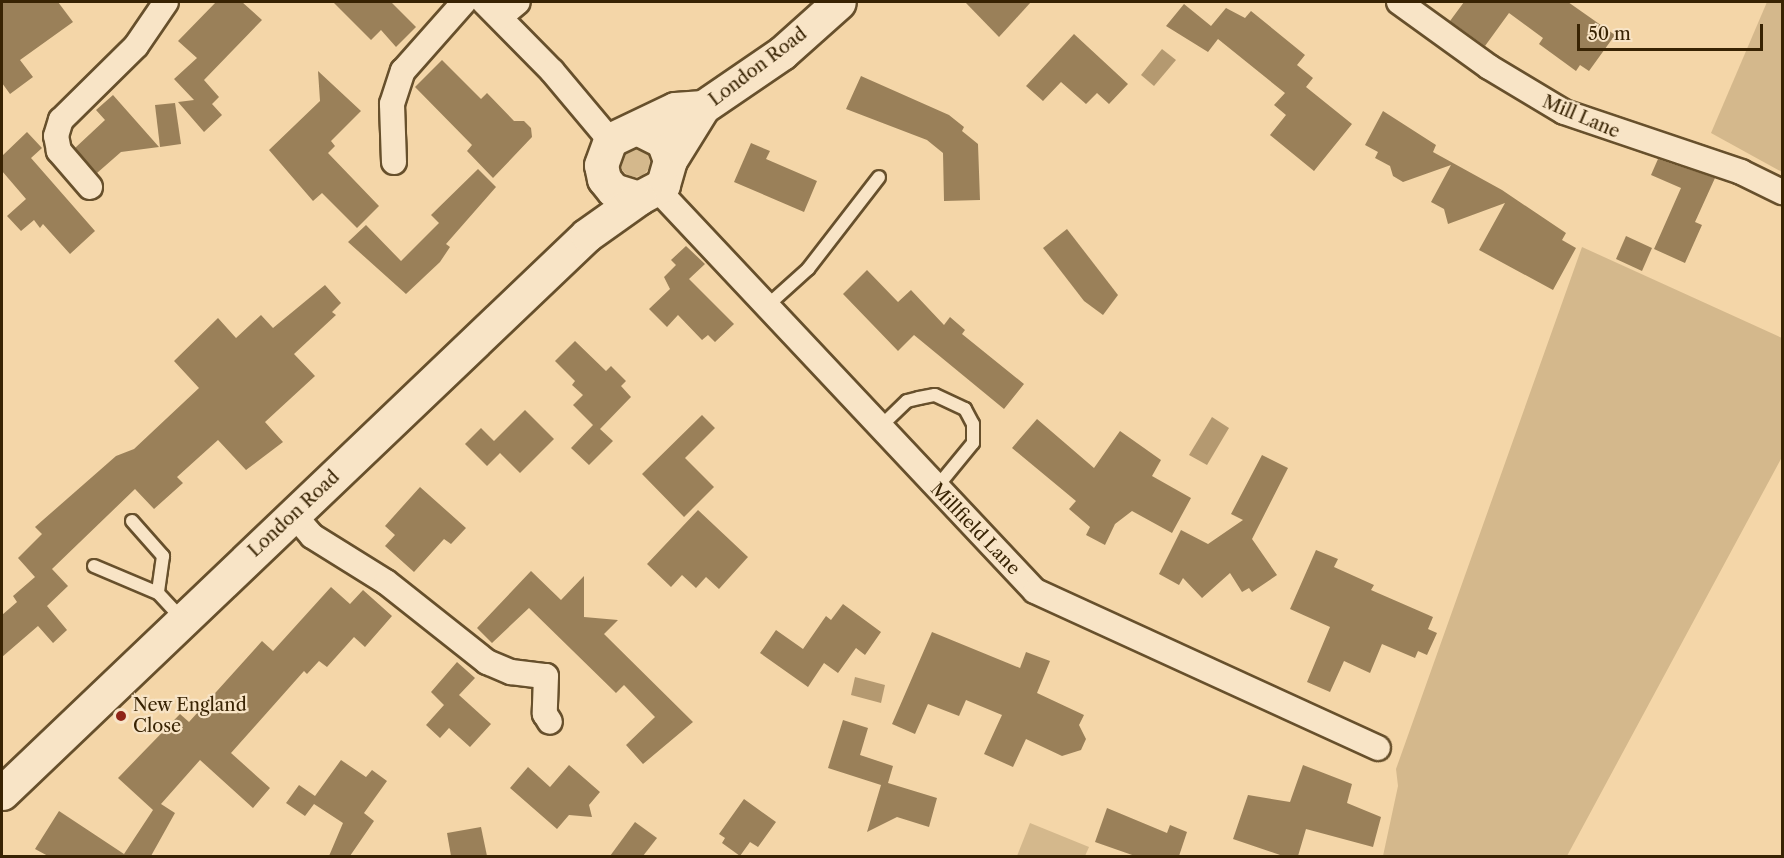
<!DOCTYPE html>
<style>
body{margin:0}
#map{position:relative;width:1784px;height:858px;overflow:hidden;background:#f4d6a8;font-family:"Libre Caslon Text",serif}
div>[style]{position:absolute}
.green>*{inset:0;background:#d4b88c}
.round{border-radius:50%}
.water>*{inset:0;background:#b49970}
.building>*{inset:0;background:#9a8059}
.roads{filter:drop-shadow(2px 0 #67502c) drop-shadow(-2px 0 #67502c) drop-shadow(0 2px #67502c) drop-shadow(0 -2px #67502c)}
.service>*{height:12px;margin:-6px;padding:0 6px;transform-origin:6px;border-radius:6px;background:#f8e4c6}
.minor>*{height:24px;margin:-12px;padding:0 12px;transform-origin:12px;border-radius:12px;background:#f8e4c6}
.secondary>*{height:33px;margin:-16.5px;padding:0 16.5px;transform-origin:16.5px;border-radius:16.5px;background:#f8e4c6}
.dots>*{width:16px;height:16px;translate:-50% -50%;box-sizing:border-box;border:3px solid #f8e4c6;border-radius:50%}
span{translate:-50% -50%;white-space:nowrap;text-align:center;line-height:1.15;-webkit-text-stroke:4.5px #f8e4c6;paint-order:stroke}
.street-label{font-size:18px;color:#382303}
.poi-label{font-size:18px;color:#382303}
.left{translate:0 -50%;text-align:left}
.frame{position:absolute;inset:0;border:3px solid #382303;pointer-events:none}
.scale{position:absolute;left:1577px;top:24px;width:186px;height:27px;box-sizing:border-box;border:3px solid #382303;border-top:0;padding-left:8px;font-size:18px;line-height:21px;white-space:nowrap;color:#382303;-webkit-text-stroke:4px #f8e4c6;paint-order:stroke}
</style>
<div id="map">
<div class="green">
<i style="clip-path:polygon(1767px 2px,1782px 2px,1782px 172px,1711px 133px)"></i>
<i class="round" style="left:620px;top:147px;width:30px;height:30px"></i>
<i style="clip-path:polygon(1582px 247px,1782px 338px,1782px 457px,1567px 856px,1383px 856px,1398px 786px,1396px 769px)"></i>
<i style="clip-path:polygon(1030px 823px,1089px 847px,1085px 856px,1017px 856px)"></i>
</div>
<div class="water">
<i style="clip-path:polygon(1162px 49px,1176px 60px,1154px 86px,1141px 75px)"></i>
<i style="clip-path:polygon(1212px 417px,1229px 428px,1207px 465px,1189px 455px)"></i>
<i style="clip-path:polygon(855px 677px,885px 685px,881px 703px,851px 695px)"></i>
</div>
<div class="building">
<i style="clip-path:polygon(2px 2px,58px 2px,73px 22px,20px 60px,33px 77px,10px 94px,2px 83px)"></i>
<i style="clip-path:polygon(216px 2px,242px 2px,262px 20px,204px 80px,219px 97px,212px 104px,222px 115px,204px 132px,178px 102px,194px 100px,174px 79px,197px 58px,178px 41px)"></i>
<i style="clip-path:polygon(333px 2px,391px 2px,416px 27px,396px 47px,381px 30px,371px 40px)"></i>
<i style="clip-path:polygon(965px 2px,1031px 2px,999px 37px)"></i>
<i style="clip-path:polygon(1464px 2px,1568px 2px,1615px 35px,1589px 71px,1580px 65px,1576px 71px,1539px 44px,1543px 38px,1509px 13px,1485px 46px,1450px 21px)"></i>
<i style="clip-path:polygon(1184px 4px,1211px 26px,1226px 8px,1245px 18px,1251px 11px,1305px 55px,1297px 65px,1313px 78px,1306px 87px,1352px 124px,1314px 171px,1270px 135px,1286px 115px,1274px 105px,1285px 93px,1218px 39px,1208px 52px,1166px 26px)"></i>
<i style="clip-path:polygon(1074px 34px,1128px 84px,1109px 104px,1097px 93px,1086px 104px,1061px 82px,1043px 101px,1026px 86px)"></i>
<i style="clip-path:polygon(442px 60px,481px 99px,487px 93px,514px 121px,524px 121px,531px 128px,532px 137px,493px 178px,467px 151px,472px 145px,415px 87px)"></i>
<i style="clip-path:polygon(318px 71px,361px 111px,331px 141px,335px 146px,328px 153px,379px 206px,357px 228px,322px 193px,313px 201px,269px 150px,320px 101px)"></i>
<i style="clip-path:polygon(861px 76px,949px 115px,964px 127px,962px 131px,978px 144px,980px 200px,944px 201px,943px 153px,927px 140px,846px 109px)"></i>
<i style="clip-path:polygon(113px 95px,159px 147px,121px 152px,97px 173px,75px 148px,105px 120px,96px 110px)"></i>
<i style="clip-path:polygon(175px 103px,181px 144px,160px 147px,155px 105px)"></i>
<i style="clip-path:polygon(1383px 111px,1436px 145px,1433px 152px,1502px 190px,1566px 233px,1562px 240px,1576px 248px,1553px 290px,1479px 250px,1505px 203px,1448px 224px,1444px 209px,1431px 202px,1451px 165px,1403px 182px,1393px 176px,1390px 166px,1375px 158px,1378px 152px,1365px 145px)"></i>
<i style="clip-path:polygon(27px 132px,42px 148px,31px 158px,95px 231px,70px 254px,43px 224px,40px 228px,34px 220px,21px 231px,7px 216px,26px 199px,2px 171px,2px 156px)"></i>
<i style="clip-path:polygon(751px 143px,770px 151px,766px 159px,817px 181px,804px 212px,734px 182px)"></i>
<i style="clip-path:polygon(1658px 159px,1715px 178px,1695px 222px,1702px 225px,1685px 263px,1654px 249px,1681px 188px,1651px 175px)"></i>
<i style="clip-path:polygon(478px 169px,496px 187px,446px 244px,450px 247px,440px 262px,406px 294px,348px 242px,366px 225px,401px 261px,439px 223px,431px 215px)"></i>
<i style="clip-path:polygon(1067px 229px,1118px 295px,1103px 315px,1084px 301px,1043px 248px)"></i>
<i style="clip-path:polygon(1626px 236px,1652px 248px,1642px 271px,1616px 259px)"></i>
<i style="clip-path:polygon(686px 246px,705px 264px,689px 279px,734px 324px,715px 342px,708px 335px,702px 340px,678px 315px,667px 327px,649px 309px,670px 289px,664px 277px,676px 265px,671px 260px)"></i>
<i style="clip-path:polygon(867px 270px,898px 302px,911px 290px,944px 325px,950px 317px,965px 330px,962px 334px,1024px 384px,1004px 409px,914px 335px,898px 351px,843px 294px)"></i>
<i style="clip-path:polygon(325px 285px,341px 303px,332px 312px,336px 315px,294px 354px,315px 376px,265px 422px,283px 442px,246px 470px,218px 440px,177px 477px,183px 483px,154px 509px,135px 489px,52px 569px,68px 586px,47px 606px,67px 630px,53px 643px,38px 626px,2px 657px,2px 615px,17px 602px,13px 596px,35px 577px,18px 558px,42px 534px,35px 527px,116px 456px,134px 449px,199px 388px,174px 361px,218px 318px,236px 338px,261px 315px,273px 328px)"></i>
<i style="clip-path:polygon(575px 341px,606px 371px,611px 366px,626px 381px,621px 386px,631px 397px,600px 429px,613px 441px,589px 465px,571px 448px,593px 425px,573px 405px,583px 395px,572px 385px,575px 381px,555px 361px)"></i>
<i style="clip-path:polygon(525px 410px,554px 439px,520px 473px,500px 453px,487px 466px,465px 444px,481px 428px,494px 441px)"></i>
<i style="clip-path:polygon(702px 415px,715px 428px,685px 458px,714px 487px,684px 517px,642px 474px)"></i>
<i style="clip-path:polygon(1037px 419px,1094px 468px,1120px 431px,1161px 460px,1152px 476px,1191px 498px,1172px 533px,1132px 511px,1115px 524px,1105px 545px,1086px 535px,1090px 527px,1069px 509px,1076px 501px,1012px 448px)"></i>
<i style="clip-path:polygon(1262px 455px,1288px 468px,1252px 539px,1277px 575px,1252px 592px,1249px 588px,1242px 592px,1230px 573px,1202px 598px,1183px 578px,1179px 585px,1159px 574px,1181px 530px,1208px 544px,1243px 520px,1231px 514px)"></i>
<i style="clip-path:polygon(420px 487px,466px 528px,451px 544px,444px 539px,414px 572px,385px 546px,395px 535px,385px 526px)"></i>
<i style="clip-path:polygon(698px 510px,748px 557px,719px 589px,706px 577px,696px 588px,682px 575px,671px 587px,647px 564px)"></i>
<i style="clip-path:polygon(1316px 550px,1338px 559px,1334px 567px,1374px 585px,1371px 590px,1433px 617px,1428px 629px,1437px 633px,1427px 655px,1418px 651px,1415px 658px,1382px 644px,1370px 673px,1344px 661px,1330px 692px,1307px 682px,1330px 627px,1290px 609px)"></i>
<i style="clip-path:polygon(531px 571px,561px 600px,584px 576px,584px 617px,618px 620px,604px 634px,693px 722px,643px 764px,626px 745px,655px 717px,624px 685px,616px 693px,529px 608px,492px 643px,477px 628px)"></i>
<i style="clip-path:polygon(331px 587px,350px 604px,363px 590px,392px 616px,365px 647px,354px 637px,327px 667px,319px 661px,307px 674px,304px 671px,231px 753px,270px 788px,253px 808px,200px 760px,161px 804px,175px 813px,151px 856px,48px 856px,35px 849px,59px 811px,124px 854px,153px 810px,118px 778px,180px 714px,189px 722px,262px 641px,273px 651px)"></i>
<i style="clip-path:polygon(843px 604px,881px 632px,865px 655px,856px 648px,838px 673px,824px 663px,808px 687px,760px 653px,776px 630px,803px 649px,826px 616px,831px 620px)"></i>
<i style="clip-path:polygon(932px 632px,1020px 668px,1026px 652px,1050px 661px,1037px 693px,1084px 715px,1079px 725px,1086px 739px,1081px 750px,1062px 756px,1026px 739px,1013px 767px,984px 754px,1002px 715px,966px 700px,959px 716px,928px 704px,915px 734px,892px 724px)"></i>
<i style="clip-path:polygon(457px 662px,475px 678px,459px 695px,491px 724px,470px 747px,449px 728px,440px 738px,426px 725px,444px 705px,431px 692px)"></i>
<i style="clip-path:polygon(843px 720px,868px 728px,860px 755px,893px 766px,888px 783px,937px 798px,929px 827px,897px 817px,867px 832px,881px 785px,828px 768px)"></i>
<i style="clip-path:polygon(341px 760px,366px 777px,372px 770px,387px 781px,364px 813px,374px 821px,350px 856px,329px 856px,343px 823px,314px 804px,305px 816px,286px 803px,299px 785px,315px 796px)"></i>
<i style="clip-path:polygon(569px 765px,600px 792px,589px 805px,592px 817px,569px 815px,557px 829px,510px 788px,528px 767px,550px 787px)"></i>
<i style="clip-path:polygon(1303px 765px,1352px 784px,1347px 803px,1381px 817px,1373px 847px,1306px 829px,1298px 856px,1283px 856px,1233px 839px,1248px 795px,1290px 802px)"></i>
<i style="clip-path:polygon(744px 799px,776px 822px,758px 847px,750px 842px,740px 856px,722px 843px,725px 838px,719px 834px)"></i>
<i style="clip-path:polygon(1107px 808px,1167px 833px,1170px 825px,1187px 832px,1179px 856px,1135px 856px,1095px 842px)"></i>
<i style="clip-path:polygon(635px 822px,657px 838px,643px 856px,610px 856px)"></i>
<i style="clip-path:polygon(481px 827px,487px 856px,451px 856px,447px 833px)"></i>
</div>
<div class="roads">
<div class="service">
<i style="left:768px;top:305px;width:54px;rotate:-42deg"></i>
<i style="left:808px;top:269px;width:116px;rotate:-52.3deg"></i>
<i style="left:879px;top:428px;width:39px;rotate:-44deg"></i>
<i style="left:907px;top:401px;width:12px;rotate:-14deg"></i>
<i style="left:919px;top:398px;width:16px;rotate:-11deg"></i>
<i style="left:935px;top:395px;width:33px;rotate:25deg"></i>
<i style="left:965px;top:409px;width:17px;rotate:62deg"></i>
<i style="left:973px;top:424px;width:19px;rotate:90deg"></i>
<i style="left:973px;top:443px;width:58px;rotate:129.4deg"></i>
<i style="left:132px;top:521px;width:47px;rotate:48.5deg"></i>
<i style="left:163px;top:556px;width:37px;rotate:98deg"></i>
<i style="left:94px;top:566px;width:69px;rotate:22.9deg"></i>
<i style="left:158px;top:593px;width:35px;rotate:47deg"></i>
</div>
<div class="minor">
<i style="left:484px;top:2px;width:97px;rotate:45.4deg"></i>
<i style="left:552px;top:71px;width:90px;rotate:50deg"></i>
<i style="left:1399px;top:2px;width:111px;rotate:35.8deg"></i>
<i style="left:1489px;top:67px;width:87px;rotate:31deg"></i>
<i style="left:1564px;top:112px;width:187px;rotate:18.7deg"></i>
<i style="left:1741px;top:172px;width:46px;rotate:26deg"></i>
<i style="left:500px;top:17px;width:23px;rotate:-40deg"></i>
<i style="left:394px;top:162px;width:58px;rotate:-92deg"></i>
<i style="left:392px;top:104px;width:35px;rotate:-72deg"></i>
<i style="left:403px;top:71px;width:92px;rotate:-48.5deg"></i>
<i style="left:90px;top:187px;width:48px;rotate:-130.7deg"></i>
<i style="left:59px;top:151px;width:15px;rotate:-101deg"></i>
<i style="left:56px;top:136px;width:17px;rotate:-73deg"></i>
<i style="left:61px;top:120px;width:105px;rotate:-44.6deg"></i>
<i style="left:136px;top:46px;width:53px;rotate:-55.7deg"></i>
<i style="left:658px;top:190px;width:550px;rotate:46.77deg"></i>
<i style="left:1035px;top:591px;width:377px;rotate:24.6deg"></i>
<i style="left:293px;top:514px;width:29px;rotate:49deg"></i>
<i style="left:312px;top:536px;width:87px;rotate:31.9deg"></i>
<i style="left:386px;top:582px;width:129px;rotate:38.4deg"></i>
<i style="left:487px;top:662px;width:26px;rotate:23deg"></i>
<i style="left:511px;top:672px;width:35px;rotate:7deg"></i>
<i style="left:546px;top:676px;width:38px;rotate:92deg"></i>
<i style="left:545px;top:714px;width:9px;rotate:58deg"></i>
</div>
<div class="secondary">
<i style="left:637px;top:128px;width:29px;rotate:27deg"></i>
<i style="left:663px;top:141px;width:20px;rotate:70deg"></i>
<i style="left:670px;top:160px;width:26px;rotate:106deg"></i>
<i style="left:663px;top:185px;width:27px;rotate:152deg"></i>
<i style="left:639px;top:198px;width:27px;rotate:-163deg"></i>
<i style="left:613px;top:190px;width:14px;rotate:-129deg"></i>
<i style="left:604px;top:179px;width:14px;rotate:-102deg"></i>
<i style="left:601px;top:165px;width:27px;rotate:-70deg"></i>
<i style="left:610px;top:140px;width:72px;rotate:-25.5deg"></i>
<i style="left:675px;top:109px;width:28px;rotate:-4deg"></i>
<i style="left:670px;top:160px;width:62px;rotate:-58.1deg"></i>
<i style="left:703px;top:107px;width:96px;rotate:-34.4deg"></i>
<i style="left:782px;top:53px;width:76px;rotate:-41.8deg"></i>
<i style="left:2px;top:793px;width:808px;rotate:-43.65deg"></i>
<i style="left:587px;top:235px;width:64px;rotate:-35.4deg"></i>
</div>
</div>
<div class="dots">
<i style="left:121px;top:716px;background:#8f2418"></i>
</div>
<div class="street-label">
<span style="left:758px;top:67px;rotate:-37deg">London Road</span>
<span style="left:1581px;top:117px;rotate:23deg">Mill Lane</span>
<span style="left:294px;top:514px;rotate:-43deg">London Road</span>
<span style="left:975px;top:529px;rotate:46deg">Millfield Lane</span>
</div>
<div class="poi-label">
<span class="left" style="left:133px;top:716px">New England<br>Close</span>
</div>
<div class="frame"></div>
<div class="scale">50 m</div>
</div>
